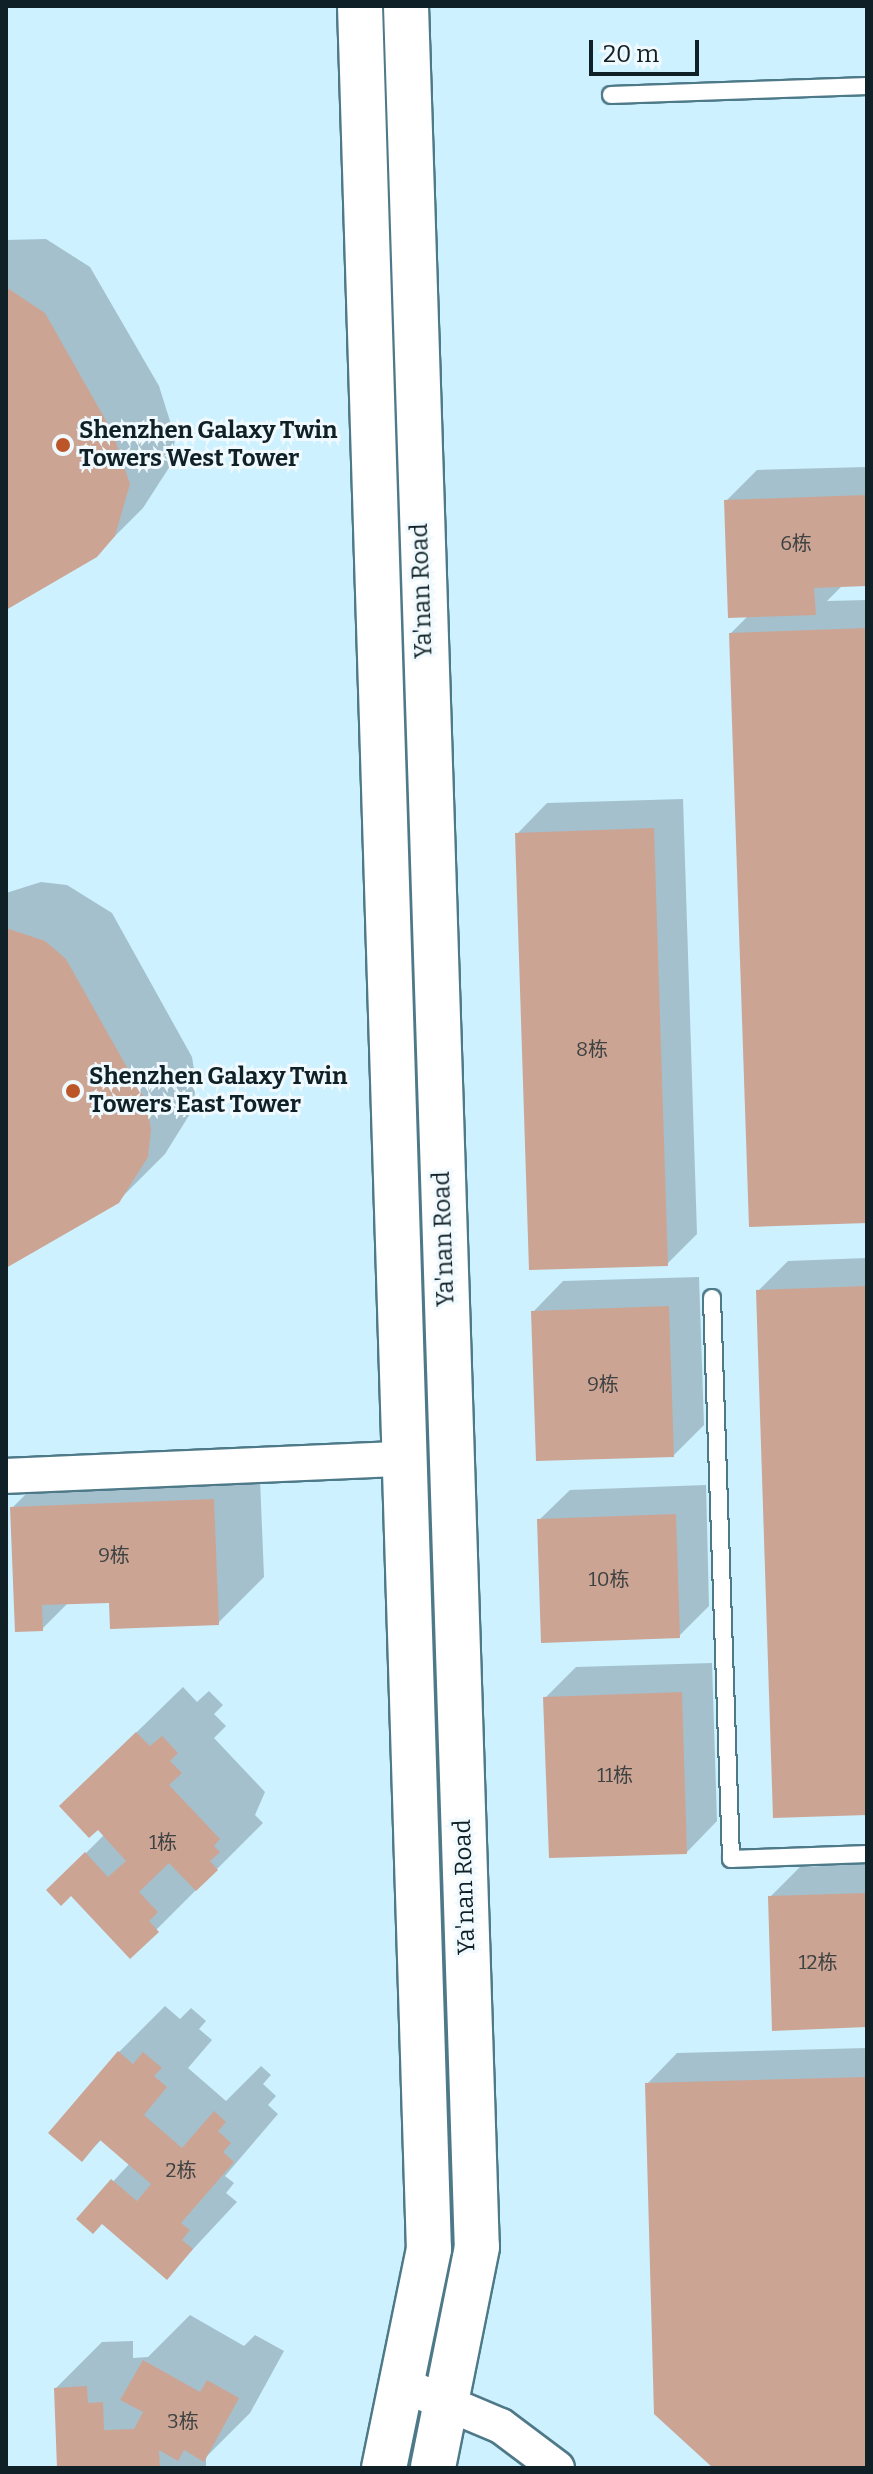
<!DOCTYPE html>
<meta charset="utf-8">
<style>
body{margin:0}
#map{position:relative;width:873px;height:2474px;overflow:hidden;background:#cdf1ff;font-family:Bitter,"Noto Sans SC",serif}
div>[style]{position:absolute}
.shadow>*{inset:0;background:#0003}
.building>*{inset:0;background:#cca494}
.roads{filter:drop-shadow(2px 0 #4e7988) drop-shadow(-2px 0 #4e7988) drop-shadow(0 2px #4e7988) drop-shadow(0 -2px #4e7988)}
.lane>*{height:16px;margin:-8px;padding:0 8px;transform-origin:8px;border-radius:8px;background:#fff}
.street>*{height:34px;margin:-17px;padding:0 17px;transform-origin:17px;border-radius:17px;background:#fff}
.secondary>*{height:44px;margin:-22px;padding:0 22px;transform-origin:22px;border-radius:22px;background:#fff}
.dots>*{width:22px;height:22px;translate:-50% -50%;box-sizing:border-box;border:4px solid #f0f9fd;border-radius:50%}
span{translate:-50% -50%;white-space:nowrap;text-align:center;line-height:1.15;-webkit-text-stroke:6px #f0f9fd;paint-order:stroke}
.number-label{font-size:20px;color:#3e4242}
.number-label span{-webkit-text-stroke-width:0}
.poi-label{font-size:24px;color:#0f2127;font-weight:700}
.left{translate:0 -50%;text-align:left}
.street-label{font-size:24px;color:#0f2127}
.frame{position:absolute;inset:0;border:8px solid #0f2127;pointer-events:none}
.scale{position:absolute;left:589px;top:40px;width:110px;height:36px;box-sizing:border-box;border:4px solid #0f2127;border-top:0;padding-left:10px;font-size:24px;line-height:28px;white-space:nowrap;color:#0f2127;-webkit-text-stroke:6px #f0f9fd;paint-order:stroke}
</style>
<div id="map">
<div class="shadow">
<i style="clip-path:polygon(46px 239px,90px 267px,159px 386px,175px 437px,172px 463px,143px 508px,96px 555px,6px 608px,6px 240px)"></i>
<i style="clip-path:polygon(867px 467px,867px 584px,843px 585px,827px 601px,867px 600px,867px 1221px,731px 633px,749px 615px,726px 501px,757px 470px)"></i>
<i style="clip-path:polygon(683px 799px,697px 1234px,667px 1264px,517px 834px,547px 803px)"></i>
<i style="clip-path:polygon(41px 882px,67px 885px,112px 913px,192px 1057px,196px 1083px,193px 1109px,165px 1154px,118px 1201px,6px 1264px,6px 893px)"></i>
<i style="clip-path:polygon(867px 1258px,867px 1813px,758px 1291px,788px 1261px)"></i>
<i style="clip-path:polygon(699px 1277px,704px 1425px,674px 1455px,533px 1312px,563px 1281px)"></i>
<i style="clip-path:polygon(259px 1454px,264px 1577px,218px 1623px,111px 1601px,69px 1602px,42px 1629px,12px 1508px,58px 1462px)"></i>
<i style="clip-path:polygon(706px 1485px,709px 1606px,679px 1636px,539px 1520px,570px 1490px)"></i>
<i style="clip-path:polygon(712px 1663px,717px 1821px,687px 1852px,545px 1698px,576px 1667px)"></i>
<i style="clip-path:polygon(183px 1687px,197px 1702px,209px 1691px,223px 1705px,214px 1714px,226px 1726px,214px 1738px,265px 1792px,255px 1815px,263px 1823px,130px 1956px,71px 1894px,49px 1890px,105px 1834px,61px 1806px)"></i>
<i style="clip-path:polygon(867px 1864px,867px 2025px,770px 1897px,800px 1867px)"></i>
<i style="clip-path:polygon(165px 2006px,180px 2019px,191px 2008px,206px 2021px,199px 2029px,212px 2040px,188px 2068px,226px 2101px,261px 2066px,271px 2075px,263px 2084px,276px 2096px,268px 2105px,278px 2114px,225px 2176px,234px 2183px,226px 2193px,237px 2202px,167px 2277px,103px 2221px,79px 2219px,130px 2163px,102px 2139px,82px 2159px,119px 2052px)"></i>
<i style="clip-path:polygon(867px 2048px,867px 2468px,716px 2468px,647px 2084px,677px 2053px)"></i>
<i style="clip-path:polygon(190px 2315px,244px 2346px,255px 2335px,284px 2351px,250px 2413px,206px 2457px,206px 2468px,59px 2468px,56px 2388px,102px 2342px,133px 2341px,133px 2358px,148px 2357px)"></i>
</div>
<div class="building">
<i style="clip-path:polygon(6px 287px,45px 313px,113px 433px,130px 484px,115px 536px,97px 557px,6px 610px)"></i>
<i style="clip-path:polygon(867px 495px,867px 586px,814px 588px,816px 615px,728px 618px,724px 500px)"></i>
<i style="clip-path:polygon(867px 628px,867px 1223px,749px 1227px,729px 633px)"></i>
<i style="clip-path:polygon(654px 828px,668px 1266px,529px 1270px,515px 833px)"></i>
<i style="clip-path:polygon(6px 928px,45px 941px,66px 959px,147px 1103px,151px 1130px,148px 1157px,119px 1203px,6px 1268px)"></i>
<i style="clip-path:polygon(867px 1286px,867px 1815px,773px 1818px,756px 1290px)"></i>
<i style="clip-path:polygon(669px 1306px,674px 1457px,536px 1461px,531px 1311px)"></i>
<i style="clip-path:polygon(214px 1499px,219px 1625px,110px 1629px,109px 1603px,42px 1605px,43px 1631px,15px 1632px,10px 1507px)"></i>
<i style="clip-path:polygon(676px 1514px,680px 1638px,541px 1643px,537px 1519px)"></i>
<i style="clip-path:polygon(682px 1692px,687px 1854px,549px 1858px,543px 1697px)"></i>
<i style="clip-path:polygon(136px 1732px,150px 1746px,162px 1736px,178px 1753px,170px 1761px,182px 1773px,169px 1785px,220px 1839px,214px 1846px,220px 1852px,210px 1861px,218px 1870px,196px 1891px,169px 1863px,139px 1892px,158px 1912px,149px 1921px,159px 1932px,130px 1959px,71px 1896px,61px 1906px,46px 1890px,85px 1852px,108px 1877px,126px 1861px,98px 1830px,89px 1838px,59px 1806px)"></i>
<i style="clip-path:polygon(867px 1893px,867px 2027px,772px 2031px,768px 1896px)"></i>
<i style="clip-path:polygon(118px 2051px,133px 2064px,143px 2052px,162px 2068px,154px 2076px,167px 2087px,144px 2115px,182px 2148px,214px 2111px,226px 2122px,218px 2131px,231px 2143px,223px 2152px,234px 2162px,181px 2223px,190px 2230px,182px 2240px,193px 2249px,167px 2280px,102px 2224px,93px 2234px,76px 2219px,111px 2179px,137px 2201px,151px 2184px,100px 2140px,82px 2162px,48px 2133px)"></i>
<i style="clip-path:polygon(867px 2077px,867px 2468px,713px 2468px,654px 2414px,645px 2083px)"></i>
<i style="clip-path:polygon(143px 2360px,200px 2392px,207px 2380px,239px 2398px,204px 2462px,184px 2450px,178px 2461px,159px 2450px,160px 2468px,57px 2468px,54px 2388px,87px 2386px,88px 2403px,103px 2402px,104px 2430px,134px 2429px,143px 2412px,120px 2400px)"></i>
</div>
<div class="roads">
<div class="lane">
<i style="left:611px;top:95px;width:256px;rotate:-2deg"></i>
<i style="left:712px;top:1298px;width:561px;rotate:88.06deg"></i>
<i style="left:731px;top:1859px;width:136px;rotate:-2.1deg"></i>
</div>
<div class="street">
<i style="left:6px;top:1476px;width:397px;rotate:-2.5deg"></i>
<i style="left:401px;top:2384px;width:108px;rotate:22.8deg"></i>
<i style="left:501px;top:2426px;width:70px;rotate:36.9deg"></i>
</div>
<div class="secondary">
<i style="left:360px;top:6px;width:2244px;rotate:88.24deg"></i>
<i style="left:429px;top:2249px;width:224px;rotate:101.6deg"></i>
<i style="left:406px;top:6px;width:2242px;rotate:88.19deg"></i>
<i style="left:477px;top:2247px;width:225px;rotate:101.3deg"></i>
</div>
</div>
<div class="dots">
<i style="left:63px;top:445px;background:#bc5628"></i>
<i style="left:73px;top:1091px;background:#bc5628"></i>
</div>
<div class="number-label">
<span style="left:796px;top:543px">6栋</span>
<span style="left:592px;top:1049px">8栋</span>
<span style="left:603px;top:1384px">9栋</span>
<span style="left:114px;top:1555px">9栋</span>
<span style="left:609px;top:1579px">10栋</span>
<span style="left:615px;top:1775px">11栋</span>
<span style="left:163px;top:1842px">1栋</span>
<span style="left:818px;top:1962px">12栋</span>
<span style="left:181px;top:2170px">2栋</span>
<span style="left:183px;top:2421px">3栋</span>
</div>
<div class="poi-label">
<span class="left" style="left:79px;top:445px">Shenzhen Galaxy Twin<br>Towers West Tower</span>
<span class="left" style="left:89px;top:1091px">Shenzhen Galaxy Twin<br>Towers East Tower</span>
</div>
<div class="street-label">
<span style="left:422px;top:591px;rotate:-92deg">Ya'nan Road</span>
<span style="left:444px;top:1239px;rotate:-92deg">Ya'nan Road</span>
<span style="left:465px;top:1887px;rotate:-92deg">Ya'nan Road</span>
</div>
<div class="frame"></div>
<div class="scale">20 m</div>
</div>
